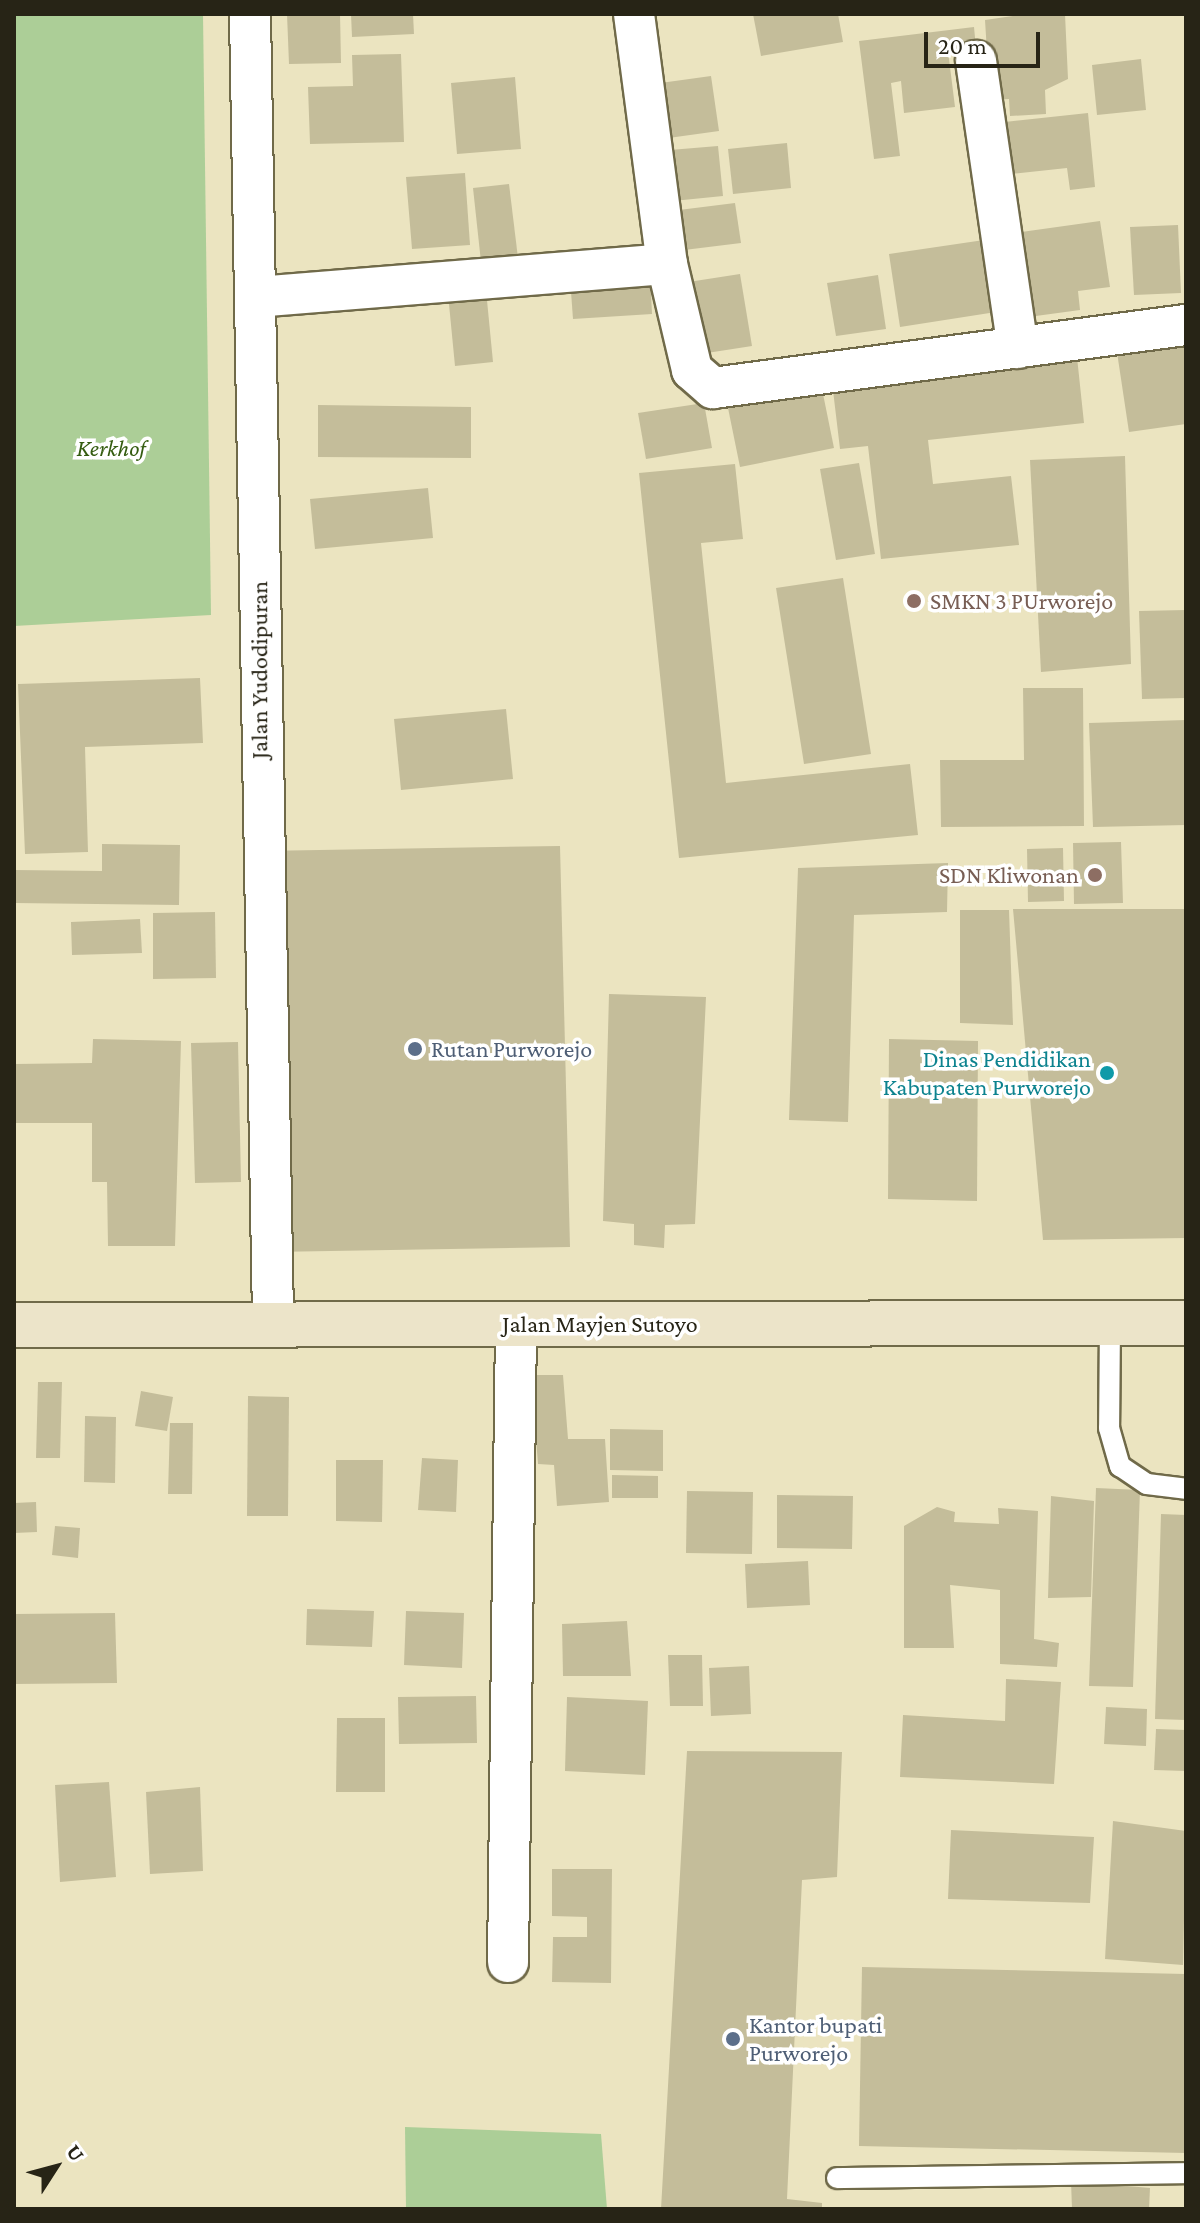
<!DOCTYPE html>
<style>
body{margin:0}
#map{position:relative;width:1200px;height:2223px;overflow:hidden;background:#ebe4c0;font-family:"Crimson Pro",serif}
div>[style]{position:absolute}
.green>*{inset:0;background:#acce97}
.building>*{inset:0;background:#c4bd9a}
.roads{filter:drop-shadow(2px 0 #706a49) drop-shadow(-2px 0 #706a49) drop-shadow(0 2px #706a49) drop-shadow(0 -2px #706a49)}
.service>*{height:20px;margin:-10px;padding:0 10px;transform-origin:10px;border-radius:10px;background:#fff}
.minor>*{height:40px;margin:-20px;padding:0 20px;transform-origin:20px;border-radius:20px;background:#fff}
.secondary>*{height:44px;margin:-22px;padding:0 22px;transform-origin:22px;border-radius:22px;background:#ece4c9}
.dots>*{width:22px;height:22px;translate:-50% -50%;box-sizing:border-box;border:4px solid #fff;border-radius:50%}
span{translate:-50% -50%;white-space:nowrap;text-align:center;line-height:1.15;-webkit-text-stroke:7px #fff;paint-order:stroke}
.park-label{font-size:24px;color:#345c10;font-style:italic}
.education-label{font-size:24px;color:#785e54}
.left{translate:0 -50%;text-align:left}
.right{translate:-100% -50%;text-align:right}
.street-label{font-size:24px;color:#272416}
.service-label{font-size:24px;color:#4e5e75}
.culture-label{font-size:24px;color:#0d838f}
.frame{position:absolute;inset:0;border:16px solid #272416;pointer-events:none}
.north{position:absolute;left:16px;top:2127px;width:80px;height:80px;-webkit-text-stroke:6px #fff;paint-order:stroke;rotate:54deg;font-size:22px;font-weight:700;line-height:32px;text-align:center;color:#272416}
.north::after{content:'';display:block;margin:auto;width:28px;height:36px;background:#272416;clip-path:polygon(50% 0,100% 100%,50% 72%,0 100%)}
.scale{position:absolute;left:924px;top:32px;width:116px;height:36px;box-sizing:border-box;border:4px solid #272416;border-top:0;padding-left:10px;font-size:24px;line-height:28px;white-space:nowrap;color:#272416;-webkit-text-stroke:6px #fff;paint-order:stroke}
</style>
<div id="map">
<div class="green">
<i style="clip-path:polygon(14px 14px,203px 14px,211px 615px,14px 626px)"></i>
<i style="clip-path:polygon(405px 2127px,601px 2134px,607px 2209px,406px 2209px)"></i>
</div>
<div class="building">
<i style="clip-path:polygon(287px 14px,340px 14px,341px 63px,289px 64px)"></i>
<i style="clip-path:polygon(351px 14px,413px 14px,414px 34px,352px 37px)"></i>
<i style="clip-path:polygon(753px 14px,838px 14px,843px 42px,761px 56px)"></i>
<i style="clip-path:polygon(1027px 14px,1065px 14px,1068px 79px,1045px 90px,1046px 114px,1010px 116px,1009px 99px,990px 100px,985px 20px)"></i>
<i style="clip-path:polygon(974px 27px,976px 48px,948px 51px,955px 107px,904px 113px,901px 81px,891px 83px,900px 156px,874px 159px,859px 41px)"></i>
<i style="clip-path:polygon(401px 54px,404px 142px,310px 144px,308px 87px,353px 86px,352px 55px)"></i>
<i style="clip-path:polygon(1141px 59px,1146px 110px,1097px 115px,1092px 65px)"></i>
<i style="clip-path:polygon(711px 76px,719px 131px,654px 140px,646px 85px)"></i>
<i style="clip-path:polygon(515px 77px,521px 149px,457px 154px,451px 83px)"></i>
<i style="clip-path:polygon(1088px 113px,1095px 187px,1070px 190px,1067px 168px,1001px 175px,996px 123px)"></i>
<i style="clip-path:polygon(787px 143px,791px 188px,733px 194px,728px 149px)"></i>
<i style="clip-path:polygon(718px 146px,723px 196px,663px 202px,658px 151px)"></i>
<i style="clip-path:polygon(465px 173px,470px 245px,412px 249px,406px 177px)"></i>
<i style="clip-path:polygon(509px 184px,518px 258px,481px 262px,473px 188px)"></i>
<i style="clip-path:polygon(735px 203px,741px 243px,676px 251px,671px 211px)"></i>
<i style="clip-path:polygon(1100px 221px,1110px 287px,1078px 291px,1080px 310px,1021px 318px,1008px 234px)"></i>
<i style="clip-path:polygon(1178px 225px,1181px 293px,1134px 295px,1130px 227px)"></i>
<i style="clip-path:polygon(984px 240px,996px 312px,900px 327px,889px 254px)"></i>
<i style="clip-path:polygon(650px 273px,652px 314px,573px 319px,570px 278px)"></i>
<i style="clip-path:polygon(740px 274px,752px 346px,694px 355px,682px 283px)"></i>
<i style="clip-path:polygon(878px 275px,886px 329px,836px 336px,827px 283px)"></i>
<i style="clip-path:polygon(486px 290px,493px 362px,455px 366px,448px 294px)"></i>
<i style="clip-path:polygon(1186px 329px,1186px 424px,1129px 432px,1115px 339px)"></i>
<i style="clip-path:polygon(1077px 357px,1084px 423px,928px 440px,933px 484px,1011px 476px,1019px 545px,881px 559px,868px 446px,840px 449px,832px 382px)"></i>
<i style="clip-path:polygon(822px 389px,834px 448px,740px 467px,728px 408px)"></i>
<i style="clip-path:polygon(704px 403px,712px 448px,646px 459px,638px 413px)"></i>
<i style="clip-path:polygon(318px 405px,471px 407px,471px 458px,318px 457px)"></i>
<i style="clip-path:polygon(1125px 456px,1131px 664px,1041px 672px,1030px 460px)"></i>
<i style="clip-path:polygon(859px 463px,875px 554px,836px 560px,820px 469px)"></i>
<i style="clip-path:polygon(735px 464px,743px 539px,701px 543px,726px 783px,910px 764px,918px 835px,679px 858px,639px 473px)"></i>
<i style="clip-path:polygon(428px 488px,433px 538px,315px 549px,310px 499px)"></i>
<i style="clip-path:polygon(843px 578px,871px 754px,804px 764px,776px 588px)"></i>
<i style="clip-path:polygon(1186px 610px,1186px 698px,1142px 699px,1139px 611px)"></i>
<i style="clip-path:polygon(200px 678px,203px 743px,85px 747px,88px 852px,25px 854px,18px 684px)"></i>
<i style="clip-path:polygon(1023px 688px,1083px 688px,1084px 826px,941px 827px,940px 760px,1024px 760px)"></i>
<i style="clip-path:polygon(506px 709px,513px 779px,401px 790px,394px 719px)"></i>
<i style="clip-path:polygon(1186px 720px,1186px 825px,1093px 827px,1089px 723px)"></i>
<i style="clip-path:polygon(1121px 842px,1123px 903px,1074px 904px,1073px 843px)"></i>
<i style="clip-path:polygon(102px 844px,180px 845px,179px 905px,14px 903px,14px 870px,102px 871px)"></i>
<i style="clip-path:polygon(560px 846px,570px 1247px,271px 1252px,261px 851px)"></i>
<i style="clip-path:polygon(1063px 848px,1064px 901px,1028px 902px,1027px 849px)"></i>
<i style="clip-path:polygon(948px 863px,947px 912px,854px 915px,848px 1122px,789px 1120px,798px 868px)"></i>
<i style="clip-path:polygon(1013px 909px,1186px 909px,1186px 1238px,1043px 1240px)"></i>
<i style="clip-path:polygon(960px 910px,1009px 910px,1013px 1025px,960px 1023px)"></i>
<i style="clip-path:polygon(215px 912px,216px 978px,153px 979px,153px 913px)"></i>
<i style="clip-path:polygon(140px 919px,142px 953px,72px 955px,71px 922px)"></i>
<i style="clip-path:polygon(609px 994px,706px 997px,695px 1224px,665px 1225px,664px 1248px,634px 1245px,634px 1224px,603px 1221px)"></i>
<i style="clip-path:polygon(93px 1039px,181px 1041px,175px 1246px,108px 1246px,107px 1182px,92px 1182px,92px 1123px,14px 1123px,14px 1064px,92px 1063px)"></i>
<i style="clip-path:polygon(889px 1039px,978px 1041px,977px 1201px,888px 1199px)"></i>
<i style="clip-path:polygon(238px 1042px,241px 1182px,195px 1183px,191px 1043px)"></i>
<i style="clip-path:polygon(531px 1375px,563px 1375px,568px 1439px,605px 1439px,609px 1502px,557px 1506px,554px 1465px,538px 1464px)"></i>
<i style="clip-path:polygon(38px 1382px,62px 1382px,60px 1458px,36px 1458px)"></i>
<i style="clip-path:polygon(141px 1391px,173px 1397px,167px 1431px,135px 1426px)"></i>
<i style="clip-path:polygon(248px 1396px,289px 1397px,288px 1516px,247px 1516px)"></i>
<i style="clip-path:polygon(85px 1416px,116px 1417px,115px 1483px,84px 1482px)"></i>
<i style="clip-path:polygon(170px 1423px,193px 1423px,192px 1494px,168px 1494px)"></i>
<i style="clip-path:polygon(610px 1429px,663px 1430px,663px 1471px,610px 1470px)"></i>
<i style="clip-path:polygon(422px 1458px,458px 1460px,456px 1512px,418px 1510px)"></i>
<i style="clip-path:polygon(336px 1460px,383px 1460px,382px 1522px,336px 1521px)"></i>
<i style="clip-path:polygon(612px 1475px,658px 1476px,658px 1498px,612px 1498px)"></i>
<i style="clip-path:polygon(1096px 1488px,1140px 1490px,1133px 1687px,1089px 1686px)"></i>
<i style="clip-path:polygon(687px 1491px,753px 1492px,752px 1554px,686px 1553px)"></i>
<i style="clip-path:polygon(777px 1495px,853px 1496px,852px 1549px,777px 1548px)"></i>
<i style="clip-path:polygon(1051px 1496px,1094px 1501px,1091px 1597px,1048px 1598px)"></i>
<i style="clip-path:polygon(36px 1502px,37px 1532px,14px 1533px,14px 1503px)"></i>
<i style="clip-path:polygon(937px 1507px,955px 1512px,954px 1522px,999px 1524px,998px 1508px,1038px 1511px,1034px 1639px,1059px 1643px,1057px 1667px,1000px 1664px,1000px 1590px,950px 1585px,954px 1648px,904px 1648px,904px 1526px)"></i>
<i style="clip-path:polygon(1161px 1514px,1186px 1515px,1186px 1720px,1155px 1719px)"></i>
<i style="clip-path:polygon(55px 1526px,80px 1528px,78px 1558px,52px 1555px)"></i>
<i style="clip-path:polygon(808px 1561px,810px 1605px,747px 1608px,745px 1564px)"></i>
<i style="clip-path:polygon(307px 1609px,374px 1611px,372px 1647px,306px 1645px)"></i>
<i style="clip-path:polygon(406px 1611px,464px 1613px,462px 1668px,404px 1665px)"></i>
<i style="clip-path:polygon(115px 1613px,117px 1683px,14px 1684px,14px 1614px)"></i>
<i style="clip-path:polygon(627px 1621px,631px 1676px,563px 1676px,562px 1624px)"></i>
<i style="clip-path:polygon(668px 1655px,702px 1655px,703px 1706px,670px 1706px)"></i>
<i style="clip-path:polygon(749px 1666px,751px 1714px,711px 1716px,709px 1668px)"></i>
<i style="clip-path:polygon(1006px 1679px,1061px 1682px,1054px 1784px,900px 1777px,903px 1715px,1005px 1721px)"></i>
<i style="clip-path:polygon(476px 1696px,477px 1743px,399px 1744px,398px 1697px)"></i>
<i style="clip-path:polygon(567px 1697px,648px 1701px,645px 1775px,565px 1771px)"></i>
<i style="clip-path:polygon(1106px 1707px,1147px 1709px,1146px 1746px,1104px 1744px)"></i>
<i style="clip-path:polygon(337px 1718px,385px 1718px,385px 1792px,336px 1792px)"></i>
<i style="clip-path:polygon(1156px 1729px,1186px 1730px,1186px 1771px,1154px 1770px)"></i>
<i style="clip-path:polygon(687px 1751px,842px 1752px,837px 1877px,802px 1880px,787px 2199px,822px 2203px,822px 2209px,661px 2209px)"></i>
<i style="clip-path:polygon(109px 1782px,116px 1877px,60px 1882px,55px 1785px)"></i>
<i style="clip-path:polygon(200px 1787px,203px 1871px,150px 1874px,146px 1792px)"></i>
<i style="clip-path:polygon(1113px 1821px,1186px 1831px,1183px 1965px,1105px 1959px)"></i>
<i style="clip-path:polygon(951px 1830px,1094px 1837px,1090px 1903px,948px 1899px)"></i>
<i style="clip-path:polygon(552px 1869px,612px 1869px,611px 1983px,552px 1982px,553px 1937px,587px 1937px,587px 1917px,552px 1916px)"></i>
<i style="clip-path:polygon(862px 1967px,1186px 1974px,1186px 2153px,859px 2146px)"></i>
<i style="clip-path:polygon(1071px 2181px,1150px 2188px,1149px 2209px,1072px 2209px)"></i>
</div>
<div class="roads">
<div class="service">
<i style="left:1110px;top:1323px;width:105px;rotate:90.5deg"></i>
<i style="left:1109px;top:1428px;width:40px;rotate:74deg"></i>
<i style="left:1120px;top:1466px;width:32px;rotate:34deg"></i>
<i style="left:1147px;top:1484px;width:39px;rotate:7deg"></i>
<i style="left:837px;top:2178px;width:349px;rotate:-0.8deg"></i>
</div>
<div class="minor">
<i style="left:250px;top:14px;width:1311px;rotate:88.99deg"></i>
<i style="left:634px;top:14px;width:252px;rotate:82.5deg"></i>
<i style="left:667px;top:264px;width:109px;rotate:76.7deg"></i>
<i style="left:692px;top:370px;width:28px;rotate:41deg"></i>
<i style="left:713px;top:388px;width:477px;rotate:-7.6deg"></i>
<i style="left:976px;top:61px;width:290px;rotate:81.7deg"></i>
<i style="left:256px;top:297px;width:412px;rotate:-4.6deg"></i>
<i style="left:508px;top:1962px;width:638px;rotate:-89.28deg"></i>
</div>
<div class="secondary">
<i style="left:14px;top:1325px;width:1172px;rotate:-0.1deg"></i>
</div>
</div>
<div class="dots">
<i style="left:914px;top:601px;background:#8d6e63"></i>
<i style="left:1095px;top:875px;background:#8d6e63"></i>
<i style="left:415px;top:1049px;background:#5c6f8a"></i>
<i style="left:1107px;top:1073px;background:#0f9aa8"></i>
<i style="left:733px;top:2039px;background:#5c6f8a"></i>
</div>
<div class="park-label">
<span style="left:111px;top:448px">Kerkhof</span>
</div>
<div class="education-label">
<span class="left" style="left:930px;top:601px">SMKN 3 PUrworejo</span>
<span class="right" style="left:1079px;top:875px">SDN Kliwonan</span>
</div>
<div class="street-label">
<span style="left:259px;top:670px;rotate:-90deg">Jalan Yudodipuran</span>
<span style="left:600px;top:1324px">Jalan Mayjen Sutoyo</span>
</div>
<div class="service-label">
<span class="left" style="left:431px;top:1049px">Rutan Purworejo</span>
<span class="left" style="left:749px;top:2039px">Kantor bupati<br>Purworejo</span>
</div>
<div class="culture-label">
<span class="right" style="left:1091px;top:1073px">Dinas Pendidikan<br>Kabupaten Purworejo</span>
</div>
<div class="frame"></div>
<div class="north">U</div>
<div class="scale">20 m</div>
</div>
